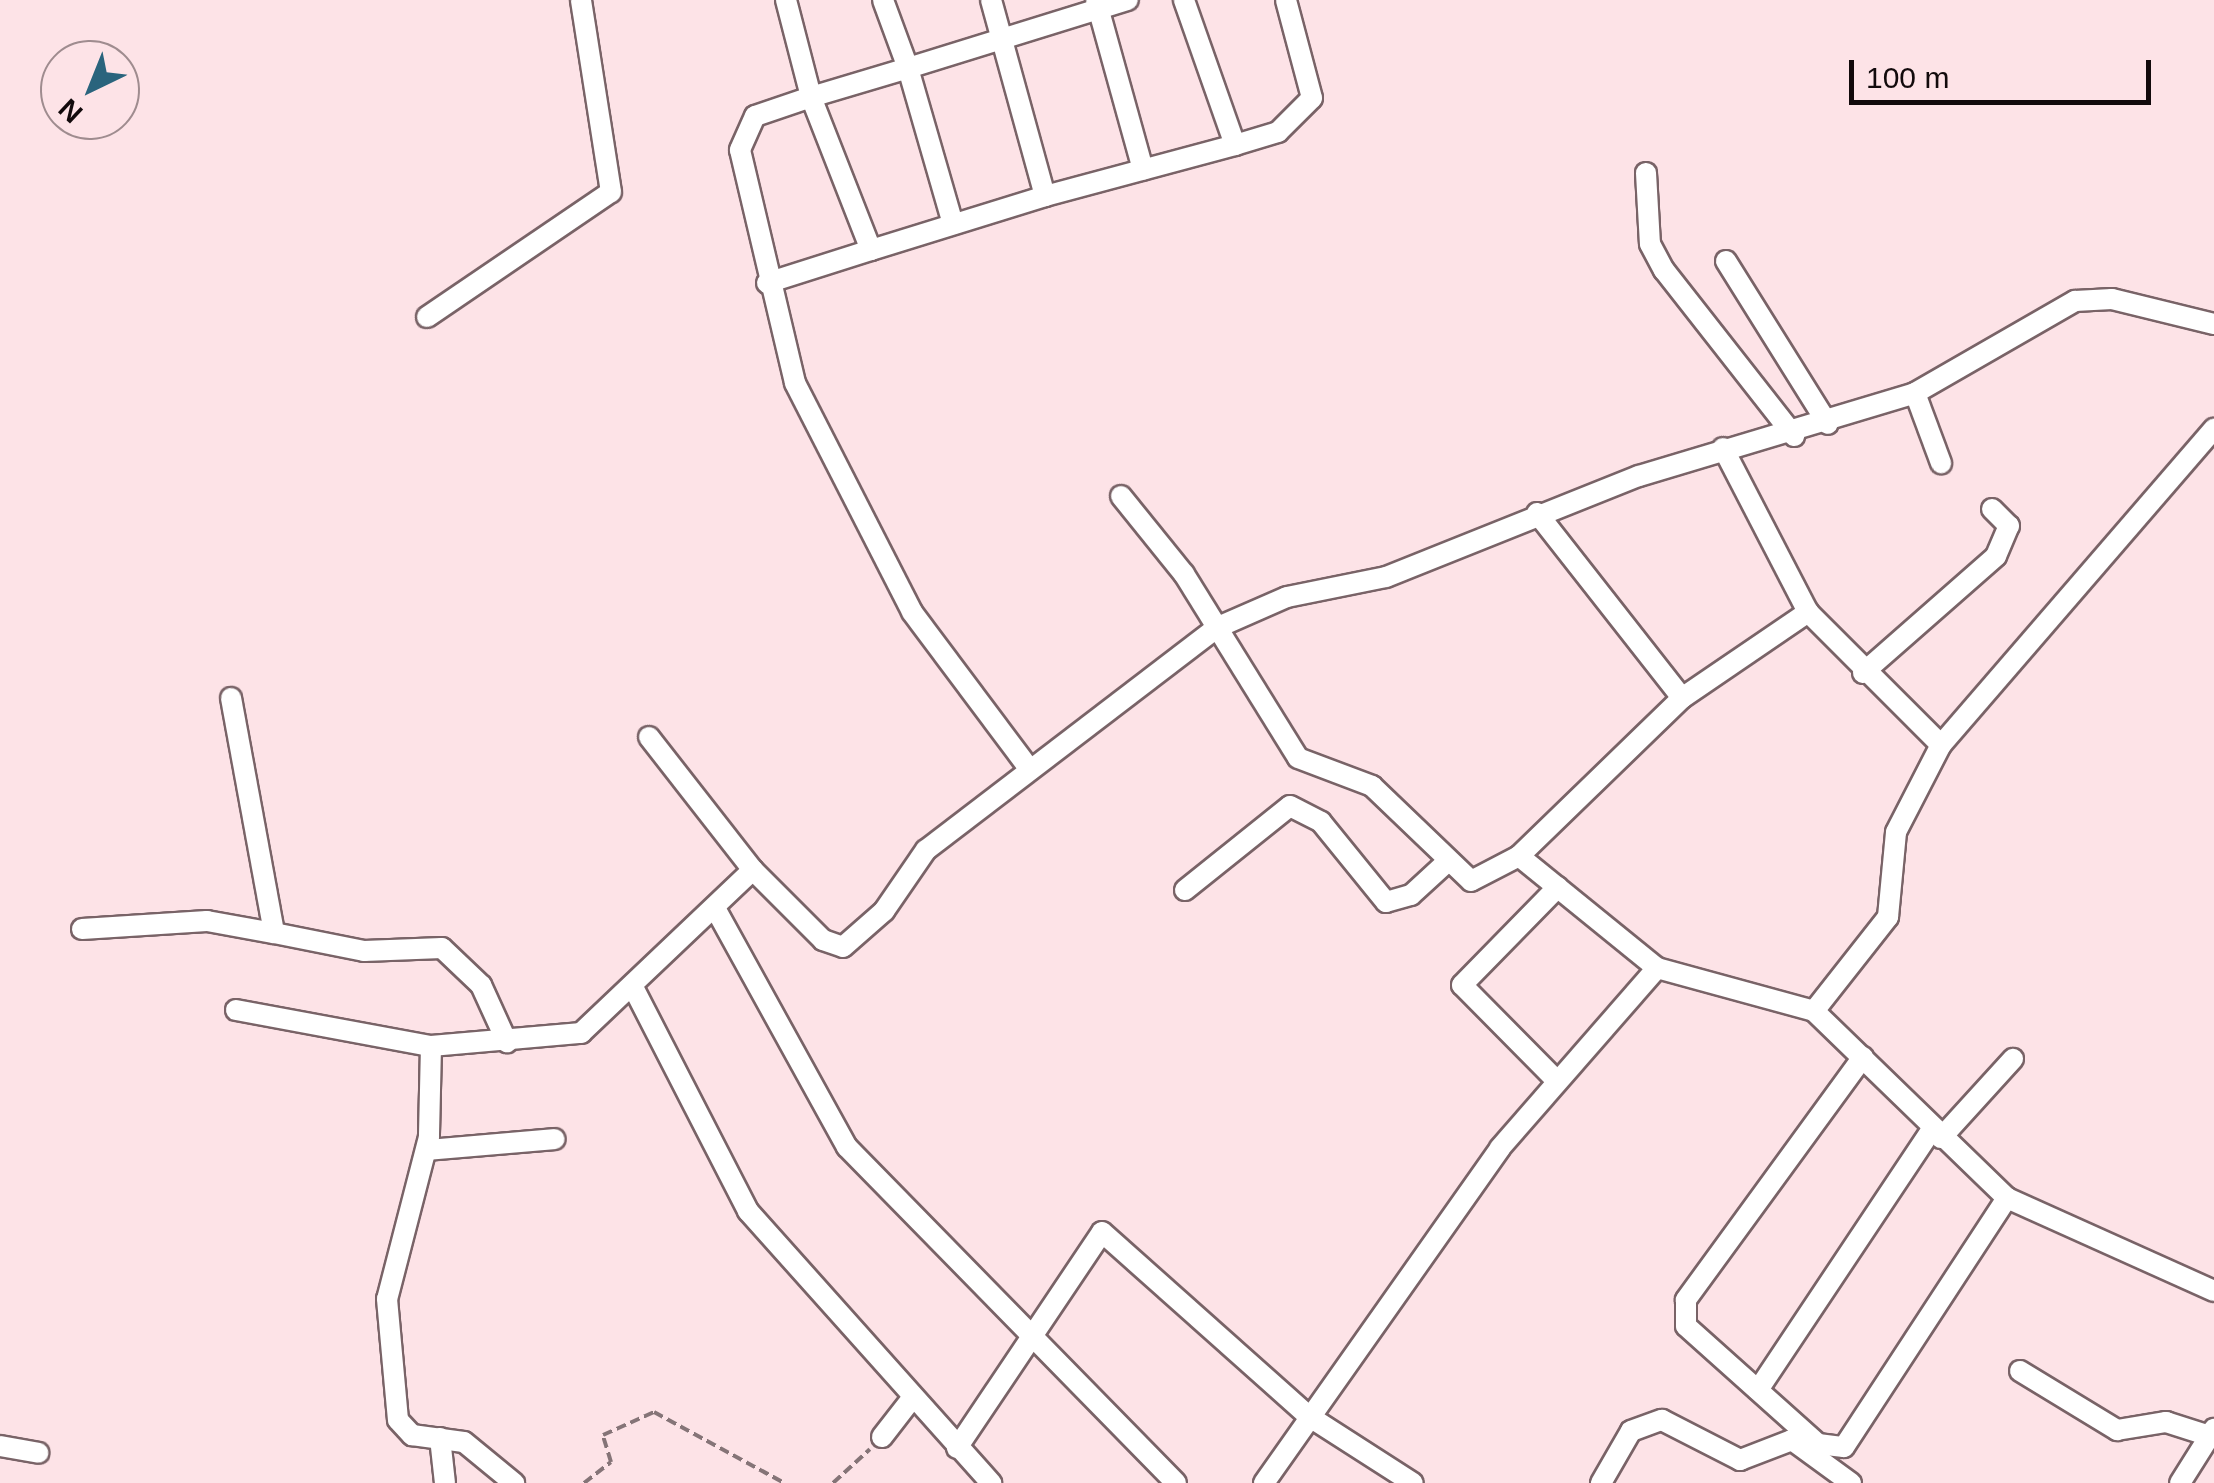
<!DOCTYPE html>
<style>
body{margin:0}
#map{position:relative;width:2214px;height:1483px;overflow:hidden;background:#fde3e7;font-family:Helvetica,sans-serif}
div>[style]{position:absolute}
.path>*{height:4px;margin-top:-2px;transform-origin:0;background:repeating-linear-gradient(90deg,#857477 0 10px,transparent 0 15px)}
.roads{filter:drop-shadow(2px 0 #796367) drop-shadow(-2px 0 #796367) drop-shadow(0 2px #796367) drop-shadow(0 -2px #796367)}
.minor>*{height:20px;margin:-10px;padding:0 10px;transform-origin:10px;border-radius:10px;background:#fff}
span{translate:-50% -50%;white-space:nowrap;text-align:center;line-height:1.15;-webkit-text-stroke:10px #fde3e7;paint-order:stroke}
.north{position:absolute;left:40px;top:40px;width:100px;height:100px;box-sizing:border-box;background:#fde3e7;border:2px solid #9f8c8f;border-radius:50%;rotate:223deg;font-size:28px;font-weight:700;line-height:40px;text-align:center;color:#120a0c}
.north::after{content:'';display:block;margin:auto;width:35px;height:45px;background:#2a647d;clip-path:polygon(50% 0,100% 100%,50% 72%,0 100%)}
.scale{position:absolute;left:1849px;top:60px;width:302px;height:45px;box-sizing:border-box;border:5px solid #120a0c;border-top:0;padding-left:12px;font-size:30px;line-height:35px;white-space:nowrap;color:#120a0c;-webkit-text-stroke:8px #fde3e7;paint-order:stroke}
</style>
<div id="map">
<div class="path">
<i style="left:584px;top:1483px;width:34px;rotate:-38deg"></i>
<i style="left:611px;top:1462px;width:28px;rotate:-107deg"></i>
<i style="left:603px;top:1435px;width:56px;rotate:-24.3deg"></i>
<i style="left:654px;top:1412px;width:148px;rotate:28.6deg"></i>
<i style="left:833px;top:1483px;width:50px;rotate:-42.6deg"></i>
</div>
<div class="roads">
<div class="minor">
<i style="left:786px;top:0;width:100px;rotate:75.5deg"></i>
<i style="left:811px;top:97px;width:59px;rotate:161.3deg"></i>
<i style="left:755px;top:116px;width:37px;rotate:114deg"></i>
<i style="left:740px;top:150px;width:239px;rotate:76.7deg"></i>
<i style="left:795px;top:383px;width:257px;rotate:62.9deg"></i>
<i style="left:912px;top:612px;width:197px;rotate:53.2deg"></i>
<i style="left:1096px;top:0;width:176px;rotate:74.5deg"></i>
<i style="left:1235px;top:145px;width:45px;rotate:-16.8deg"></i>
<i style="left:1278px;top:132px;width:48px;rotate:-45deg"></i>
<i style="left:1312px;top:98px;width:101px;rotate:-104.9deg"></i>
<i style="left:1646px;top:173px;width:71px;rotate:86.8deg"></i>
<i style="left:1650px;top:244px;width:30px;rotate:62deg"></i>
<i style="left:1664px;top:270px;width:211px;rotate:51.9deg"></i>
<i style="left:1045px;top:196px;width:197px;rotate:-15deg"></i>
<i style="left:1235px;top:145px;width:154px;rotate:-109.4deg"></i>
<i style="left:953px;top:224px;width:162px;rotate:-106.1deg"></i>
<i style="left:908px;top:68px;width:230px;rotate:-17.2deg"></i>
<i style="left:871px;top:250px;width:182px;rotate:-17.2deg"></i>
<i style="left:1045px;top:196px;width:203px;rotate:-105.4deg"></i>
<i style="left:1726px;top:261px;width:192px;rotate:58deg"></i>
<i style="left:767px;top:283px;width:109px;rotate:-17.6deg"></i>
<i style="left:871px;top:250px;width:164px;rotate:-111.4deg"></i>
<i style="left:811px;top:97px;width:101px;rotate:-16.6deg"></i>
<i style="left:908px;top:68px;width:72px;rotate:-110.2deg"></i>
<i style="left:427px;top:317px;width:222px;rotate:-34.2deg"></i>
<i style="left:611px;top:192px;width:194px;rotate:-98.9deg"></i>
<i style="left:1915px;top:393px;width:75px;rotate:69.6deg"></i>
<i style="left:1723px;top:448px;width:185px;rotate:62.6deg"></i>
<i style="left:1808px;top:612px;width:188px;rotate:45deg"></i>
<i style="left:1121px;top:496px;width:100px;rotate:51.1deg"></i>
<i style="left:1184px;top:574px;width:216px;rotate:58.2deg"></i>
<i style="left:1298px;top:758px;width:79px;rotate:20.7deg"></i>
<i style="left:1372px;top:786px;width:137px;rotate:43.8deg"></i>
<i style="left:1471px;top:881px;width:54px;rotate:-27.5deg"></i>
<i style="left:1519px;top:856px;width:178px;rotate:39.1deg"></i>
<i style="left:1657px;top:968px;width:163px;rotate:15.3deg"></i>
<i style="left:1814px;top:1011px;width:269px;rotate:44.1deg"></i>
<i style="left:2007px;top:1198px;width:227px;rotate:24.2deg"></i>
<i style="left:1537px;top:513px;width:235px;rotate:51.9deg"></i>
<i style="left:1863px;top:673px;width:177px;rotate:-41.3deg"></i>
<i style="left:1996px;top:556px;width:33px;rotate:-67deg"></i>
<i style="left:2009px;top:526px;width:24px;rotate:-135deg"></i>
<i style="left:231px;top:698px;width:239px;rotate:79.6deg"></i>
<i style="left:274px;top:933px;width:92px;rotate:11.3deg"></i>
<i style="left:364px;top:951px;width:78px;rotate:-2.2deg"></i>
<i style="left:442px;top:948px;width:54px;rotate:43.5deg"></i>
<i style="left:481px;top:985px;width:63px;rotate:65.5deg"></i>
<i style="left:649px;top:737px;width:169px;rotate:52deg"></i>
<i style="left:1519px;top:856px;width:227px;rotate:-44.1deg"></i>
<i style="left:1682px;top:698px;width:153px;rotate:-34.3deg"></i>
<i style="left:1185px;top:890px;width:134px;rotate:-38.7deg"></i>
<i style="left:1290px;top:806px;width:35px;rotate:27deg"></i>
<i style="left:1321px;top:822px;width:103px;rotate:50.9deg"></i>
<i style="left:1386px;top:902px;width:26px;rotate:-16deg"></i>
<i style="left:1411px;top:895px;width:49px;rotate:-42.5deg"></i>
<i style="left:715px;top:908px;width:273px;rotate:61.1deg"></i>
<i style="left:847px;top:1147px;width:470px;rotate:45.6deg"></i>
<i style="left:82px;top:929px;width:125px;rotate:-3.7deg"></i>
<i style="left:207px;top:921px;width:68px;rotate:10.2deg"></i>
<i style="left:633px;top:987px;width:252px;rotate:62.8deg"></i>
<i style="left:748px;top:1211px;width:365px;rotate:48.2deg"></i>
<i style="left:236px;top:1010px;width:198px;rotate:10.5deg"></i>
<i style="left:431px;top:1046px;width:151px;rotate:-5deg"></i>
<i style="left:581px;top:1033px;width:237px;rotate:-43.5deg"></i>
<i style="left:753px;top:870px;width:99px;rotate:45deg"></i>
<i style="left:823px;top:940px;width:21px;rotate:19deg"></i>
<i style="left:843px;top:947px;width:55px;rotate:-41.3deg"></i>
<i style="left:884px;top:911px;width:74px;rotate:-55.5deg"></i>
<i style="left:926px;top:850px;width:365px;rotate:-37.4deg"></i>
<i style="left:1216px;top:628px;width:77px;rotate:-23.6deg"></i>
<i style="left:1287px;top:597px;width:101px;rotate:-11.4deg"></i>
<i style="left:1386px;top:577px;width:272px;rotate:-21.8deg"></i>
<i style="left:1639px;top:476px;width:288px;rotate:-16.7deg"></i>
<i style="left:1915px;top:393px;width:185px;rotate:-29.9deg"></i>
<i style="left:2075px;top:301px;width:37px;rotate:-3deg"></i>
<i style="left:2112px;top:299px;width:105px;rotate:13.8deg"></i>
<i style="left:1814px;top:1011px;width:120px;rotate:-51.8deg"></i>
<i style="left:1888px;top:917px;width:85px;rotate:-84.6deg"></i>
<i style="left:1896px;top:832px;width:98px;rotate:-62.7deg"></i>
<i style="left:1941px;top:745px;width:418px;rotate:-49.2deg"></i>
<i style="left:431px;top:1046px;width:91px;rotate:91.3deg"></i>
<i style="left:429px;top:1137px;width:167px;rotate:104.5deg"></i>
<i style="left:387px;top:1299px;width:121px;rotate:84.8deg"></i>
<i style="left:398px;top:1420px;width:21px;rotate:47deg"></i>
<i style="left:412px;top:1435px;width:52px;rotate:7.7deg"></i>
<i style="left:464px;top:1442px;width:65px;rotate:39.4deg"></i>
<i style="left:1863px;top:1057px;width:301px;rotate:126.1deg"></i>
<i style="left:1686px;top:1300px;width:26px;rotate:90deg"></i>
<i style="left:1686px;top:1326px;width:177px;rotate:41.8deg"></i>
<i style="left:1818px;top:1444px;width:26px;rotate:7deg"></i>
<i style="left:1844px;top:1447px;width:298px;rotate:-56.8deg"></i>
<i style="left:1557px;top:1081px;width:135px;rotate:-134.7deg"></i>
<i style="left:1462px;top:985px;width:137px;rotate:-45.6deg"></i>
<i style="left:1941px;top:1138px;width:107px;rotate:-47.7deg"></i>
<i style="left:427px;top:1150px;width:128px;rotate:-4.9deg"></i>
<i style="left:2020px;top:1371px;width:114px;rotate:31.3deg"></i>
<i style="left:2117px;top:1430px;width:50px;rotate:-9.3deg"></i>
<i style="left:2166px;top:1422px;width:46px;rotate:17.7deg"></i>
<i style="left:1758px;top:1390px;width:315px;rotate:-56.3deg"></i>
<i style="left:882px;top:1437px;width:46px;rotate:-52.1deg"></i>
<i style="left:440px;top:1438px;width:45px;rotate:83.7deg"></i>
<i style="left:0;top:1446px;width:39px;rotate:10deg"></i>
<i style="left:957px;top:1448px;width:260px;rotate:-56.1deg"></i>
<i style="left:1102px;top:1232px;width:278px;rotate:41.7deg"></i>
<i style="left:1310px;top:1417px;width:122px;rotate:32.7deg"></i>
<i style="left:1264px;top:1483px;width:410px;rotate:-54.8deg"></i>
<i style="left:1500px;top:1148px;width:239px;rotate:-48.9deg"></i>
<i style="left:1601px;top:1483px;width:60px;rotate:-60deg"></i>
<i style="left:1631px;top:1431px;width:33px;rotate:-20deg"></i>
<i style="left:1662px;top:1420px;width:88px;rotate:27.1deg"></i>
<i style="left:1740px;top:1460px;width:56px;rotate:-21deg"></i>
<i style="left:1792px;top:1440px;width:73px;rotate:36.1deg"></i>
<i style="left:2180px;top:1483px;width:64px;rotate:-57.8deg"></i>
</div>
</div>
<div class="north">N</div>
<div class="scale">100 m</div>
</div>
